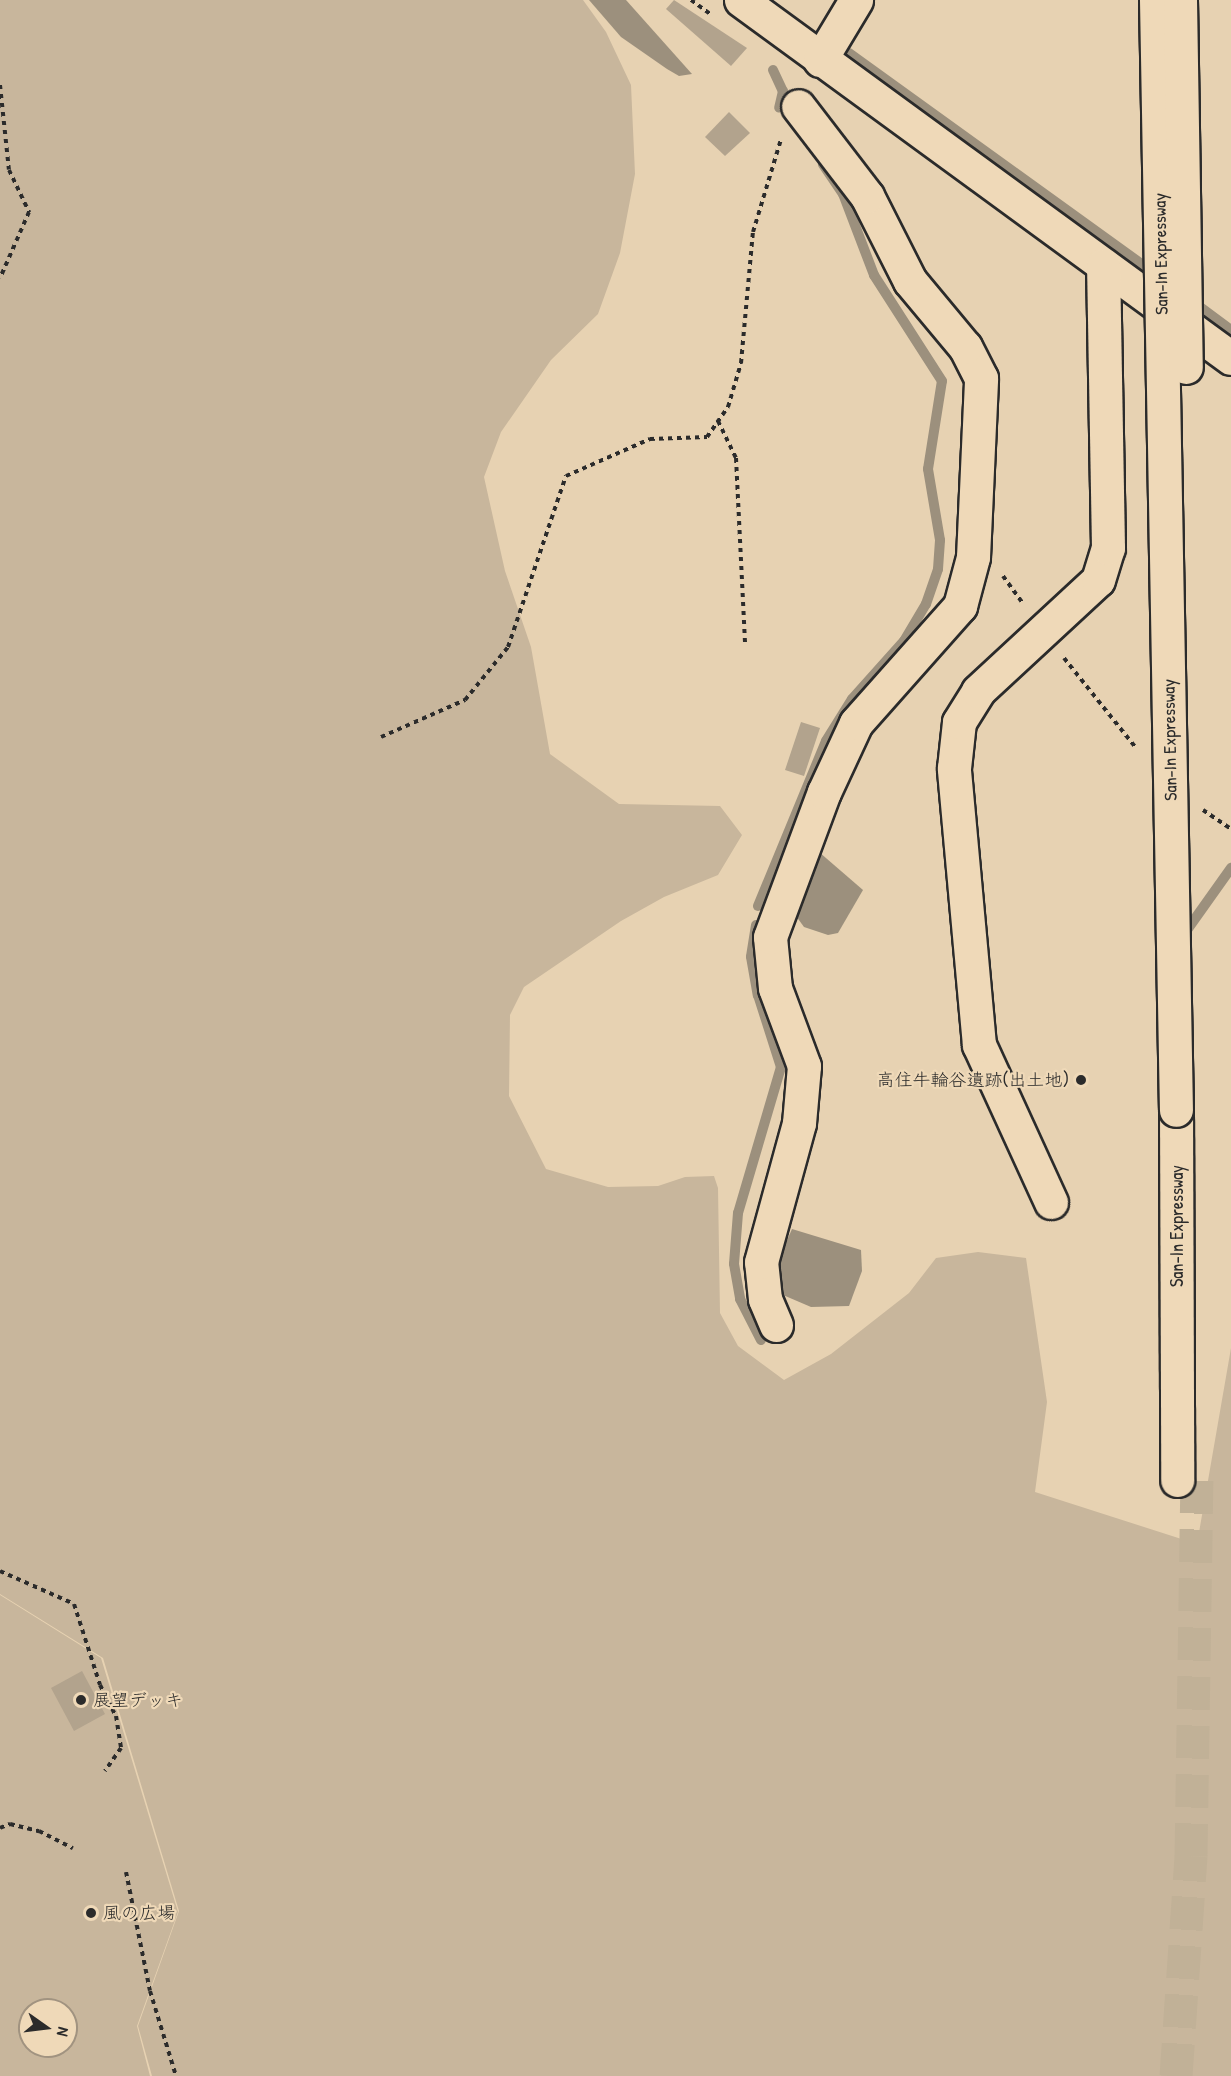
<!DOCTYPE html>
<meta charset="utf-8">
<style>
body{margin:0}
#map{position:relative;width:1231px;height:2076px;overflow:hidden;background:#e7d2b2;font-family:"Patrick Hand","Klee One",sans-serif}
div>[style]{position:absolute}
.green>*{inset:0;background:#c8b69c}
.water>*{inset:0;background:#9c907d}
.stream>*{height:10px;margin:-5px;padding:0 5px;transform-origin:5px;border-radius:5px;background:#9c907d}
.building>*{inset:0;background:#b2a38d}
.motorway-tunnel>*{height:33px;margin-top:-16.5px;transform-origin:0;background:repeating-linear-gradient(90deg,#c1b197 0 33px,transparent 0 49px)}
.path>*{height:4px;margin-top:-2px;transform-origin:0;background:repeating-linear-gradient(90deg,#2b2b2b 0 4.5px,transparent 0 9px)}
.roads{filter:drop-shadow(2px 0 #2b2b2b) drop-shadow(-2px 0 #2b2b2b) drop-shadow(0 2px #2b2b2b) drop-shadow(0 -2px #2b2b2b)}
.minor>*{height:33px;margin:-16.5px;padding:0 16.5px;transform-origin:16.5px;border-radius:16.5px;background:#efd9b8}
.motorway>*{height:33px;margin:-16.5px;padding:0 16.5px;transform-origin:16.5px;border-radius:16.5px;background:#efd9b8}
.bridges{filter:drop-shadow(2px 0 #2b2b2b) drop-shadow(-2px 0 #2b2b2b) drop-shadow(0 2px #2b2b2b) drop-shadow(0 -2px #2b2b2b)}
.motorway-bridge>*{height:33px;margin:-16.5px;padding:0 16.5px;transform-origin:16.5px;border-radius:16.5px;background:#efd9b8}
.dots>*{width:16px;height:16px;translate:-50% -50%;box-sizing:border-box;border:3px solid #efd9b8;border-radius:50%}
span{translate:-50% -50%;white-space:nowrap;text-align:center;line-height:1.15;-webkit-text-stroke:4.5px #efd9b8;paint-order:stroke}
.street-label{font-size:18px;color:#2b2b2b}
.poi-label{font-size:18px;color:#2b2b2b}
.right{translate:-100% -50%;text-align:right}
.left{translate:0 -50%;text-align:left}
.north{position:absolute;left:18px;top:1998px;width:60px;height:60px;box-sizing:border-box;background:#efd9b8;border:2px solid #a19380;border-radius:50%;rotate:104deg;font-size:16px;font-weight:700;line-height:24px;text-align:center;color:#2b2b2b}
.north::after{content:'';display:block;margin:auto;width:21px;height:27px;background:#2b2b2b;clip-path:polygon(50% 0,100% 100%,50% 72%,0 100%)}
</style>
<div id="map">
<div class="green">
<i style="clip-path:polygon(0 0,583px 0,606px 32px,631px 85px,635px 174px,620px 253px,598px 314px,551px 360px,501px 432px,484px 477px,505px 571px,531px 647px,550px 754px,619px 804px,720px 806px,742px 835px,718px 875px,664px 897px,621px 921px,524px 987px,510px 1015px,509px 1096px,546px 1169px,608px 1187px,658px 1186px,685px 1177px,714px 1176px,718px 1188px,720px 1313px,738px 1346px,784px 1380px,831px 1354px,909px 1293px,936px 1258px,978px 1252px,1026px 1258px,1047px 1402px,1035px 1492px,1197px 1544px,1231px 1348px,1231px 2076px,152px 2076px,138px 2026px,179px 1911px,103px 1658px,0 1594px)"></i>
<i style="clip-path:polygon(evenodd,0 1595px,101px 1658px,178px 1912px,137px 2026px,150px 2076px,0 2076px,0 1595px,30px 2010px,66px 2010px,66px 2046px,30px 2046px,30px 2010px)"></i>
</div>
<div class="water">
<i style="clip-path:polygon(589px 0,626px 0,692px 74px,679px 76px,667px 69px,621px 37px)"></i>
<i style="clip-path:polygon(819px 852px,863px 890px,838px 933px,828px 935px,804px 927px,796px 916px,797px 902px)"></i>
<i style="clip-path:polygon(792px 1229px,861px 1250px,862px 1271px,849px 1306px,811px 1307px,783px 1295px,780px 1256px)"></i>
</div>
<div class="stream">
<i style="left:849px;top:53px;width:377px;rotate:35.8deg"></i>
<i style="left:773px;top:70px;width:23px;rotate:65deg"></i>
<i style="left:783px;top:91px;width:17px;rotate:103deg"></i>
<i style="left:1192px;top:301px;width:49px;rotate:36.6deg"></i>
<i style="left:758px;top:906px;width:178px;rotate:-67.6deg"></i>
<i style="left:826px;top:741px;width:49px;rotate:-58.2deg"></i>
<i style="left:852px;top:699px;width:78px;rotate:-48.1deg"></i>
<i style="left:904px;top:641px;width:43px;rotate:-59.3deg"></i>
<i style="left:926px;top:604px;width:37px;rotate:-71deg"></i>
<i style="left:938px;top:569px;width:29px;rotate:-86deg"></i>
<i style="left:940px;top:540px;width:72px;rotate:-99.6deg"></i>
<i style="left:928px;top:469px;width:89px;rotate:-81deg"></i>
<i style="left:942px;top:381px;width:126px;rotate:-122.7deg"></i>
<i style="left:874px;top:275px;width:87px;rotate:-110.9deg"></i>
<i style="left:843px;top:194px;width:36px;rotate:-124deg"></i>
<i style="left:756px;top:925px;width:32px;rotate:99deg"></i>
<i style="left:751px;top:957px;width:39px;rotate:80deg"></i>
<i style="left:758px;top:995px;width:76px;rotate:72.3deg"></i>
<i style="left:781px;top:1067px;width:152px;rotate:106.4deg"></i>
<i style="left:738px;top:1213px;width:51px;rotate:94.5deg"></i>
<i style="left:734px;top:1264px;width:36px;rotate:80deg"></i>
<i style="left:740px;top:1299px;width:46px;rotate:62.9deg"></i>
<i style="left:1182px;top:937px;width:85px;rotate:-54.6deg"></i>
</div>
<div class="building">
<i style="clip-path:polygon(674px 0,747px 48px,731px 66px,666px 9px)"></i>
<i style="clip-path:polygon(729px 112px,750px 133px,725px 156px,705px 137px)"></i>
<i style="clip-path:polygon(801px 722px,820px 728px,804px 776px,785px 770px)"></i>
<i style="clip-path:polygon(82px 1671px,105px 1714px,74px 1731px,51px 1688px)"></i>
</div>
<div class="motorway-tunnel">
<i style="left:1176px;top:2076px;width:221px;rotate:-86.1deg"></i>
<i style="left:1191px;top:1856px;width:378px;rotate:-89.1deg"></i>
</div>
<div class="path">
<i style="left:691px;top:0;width:24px;rotate:36deg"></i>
<i style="left:0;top:85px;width:85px;rotate:84deg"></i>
<i style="left:9px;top:170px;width:47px;rotate:64.5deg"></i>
<i style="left:29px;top:212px;width:72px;rotate:113.7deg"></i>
<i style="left:718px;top:421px;width:41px;rotate:64.1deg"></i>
<i style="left:736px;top:458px;width:185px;rotate:87.2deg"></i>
<i style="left:1003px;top:576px;width:34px;rotate:54deg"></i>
<i style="left:1064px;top:658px;width:115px;rotate:51.3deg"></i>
<i style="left:381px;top:737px;width:92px;rotate:-23.8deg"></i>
<i style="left:465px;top:700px;width:68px;rotate:-50.9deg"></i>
<i style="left:508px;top:647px;width:181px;rotate:-71.3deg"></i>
<i style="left:566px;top:476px;width:92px;rotate:-23.8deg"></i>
<i style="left:650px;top:439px;width:57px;rotate:-2deg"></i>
<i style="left:707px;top:437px;width:37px;rotate:-55deg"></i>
<i style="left:728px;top:407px;width:46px;rotate:-73.5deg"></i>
<i style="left:741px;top:363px;width:132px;rotate:-84.8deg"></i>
<i style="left:753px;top:232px;width:97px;rotate:-73.2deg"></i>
<i style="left:1203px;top:810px;width:34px;rotate:34deg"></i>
<i style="left:0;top:1571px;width:81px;rotate:24deg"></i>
<i style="left:74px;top:1604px;width:85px;rotate:72.2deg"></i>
<i style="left:100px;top:1685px;width:35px;rotate:63deg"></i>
<i style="left:116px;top:1716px;width:32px;rotate:81deg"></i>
<i style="left:121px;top:1748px;width:28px;rotate:125deg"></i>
<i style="left:0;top:1828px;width:11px;rotate:-22deg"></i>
<i style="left:10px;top:1824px;width:30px;rotate:14deg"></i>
<i style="left:39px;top:1831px;width:38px;rotate:27deg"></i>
<i style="left:126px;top:1872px;width:121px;rotate:78.6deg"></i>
<i style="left:150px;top:1991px;width:89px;rotate:73deg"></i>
</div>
<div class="roads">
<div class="minor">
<i style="left:741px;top:0;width:607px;rotate:36.15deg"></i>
<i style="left:820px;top:60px;width:70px;rotate:-59deg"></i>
<i style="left:1051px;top:1202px;width:173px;rotate:-114.6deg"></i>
<i style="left:979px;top:1045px;width:278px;rotate:-95.2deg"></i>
<i style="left:954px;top:768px;width:46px;rotate:-83.8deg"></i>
<i style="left:959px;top:722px;width:36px;rotate:-58deg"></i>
<i style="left:978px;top:691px;width:163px;rotate:-42.8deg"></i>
<i style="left:1098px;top:580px;width:34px;rotate:-73deg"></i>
<i style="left:1108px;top:548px;width:283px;rotate:-91deg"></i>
<i style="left:776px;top:1325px;width:28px;rotate:-113deg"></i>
<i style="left:765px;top:1299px;width:37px;rotate:-96deg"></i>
<i style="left:761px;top:1262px;width:144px;rotate:-74.7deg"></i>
<i style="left:799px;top:1123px;width:57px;rotate:-85deg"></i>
<i style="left:804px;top:1066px;width:83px;rotate:-110.4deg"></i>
<i style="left:775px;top:988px;width:51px;rotate:-95.6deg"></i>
<i style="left:770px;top:937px;width:155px;rotate:-69.6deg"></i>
<i style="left:824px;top:792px;width:76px;rotate:-65.1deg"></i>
<i style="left:856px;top:723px;width:157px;rotate:-48.4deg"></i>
<i style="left:960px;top:606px;width:51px;rotate:-75.1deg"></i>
<i style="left:973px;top:557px;width:179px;rotate:-87.4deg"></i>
<i style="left:981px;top:378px;width:35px;rotate:-117deg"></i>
<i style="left:965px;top:347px;width:86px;rotate:-129.8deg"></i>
<i style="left:910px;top:281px;width:95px;rotate:-116.8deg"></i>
<i style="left:867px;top:196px;width:113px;rotate:-127.5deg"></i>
</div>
<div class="motorway">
<i style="left:1176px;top:1110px;width:370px;rotate:89.8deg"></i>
</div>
</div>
<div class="bridges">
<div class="motorway-bridge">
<i style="left:1156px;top:0;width:1110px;rotate:88.97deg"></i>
<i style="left:1180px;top:0;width:367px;rotate:89.1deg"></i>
</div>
</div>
<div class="dots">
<i style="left:1081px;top:1080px;background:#2b2b2b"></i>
<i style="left:81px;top:1700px;background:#2b2b2b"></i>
<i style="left:91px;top:1913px;background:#2b2b2b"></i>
</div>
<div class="street-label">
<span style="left:1161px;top:254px;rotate:-91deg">San-In Expressway</span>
<span style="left:1170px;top:740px;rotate:-91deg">San-In Expressway</span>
<span style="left:1177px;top:1226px;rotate:-90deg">San-In Expressway</span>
</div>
<div class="poi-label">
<span class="right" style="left:1069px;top:1080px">高住牛輪谷遺跡(出土地)</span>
<span class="left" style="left:93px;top:1700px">展望デッキ</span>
<span class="left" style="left:103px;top:1913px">風の広場</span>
</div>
<div class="north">N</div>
</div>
